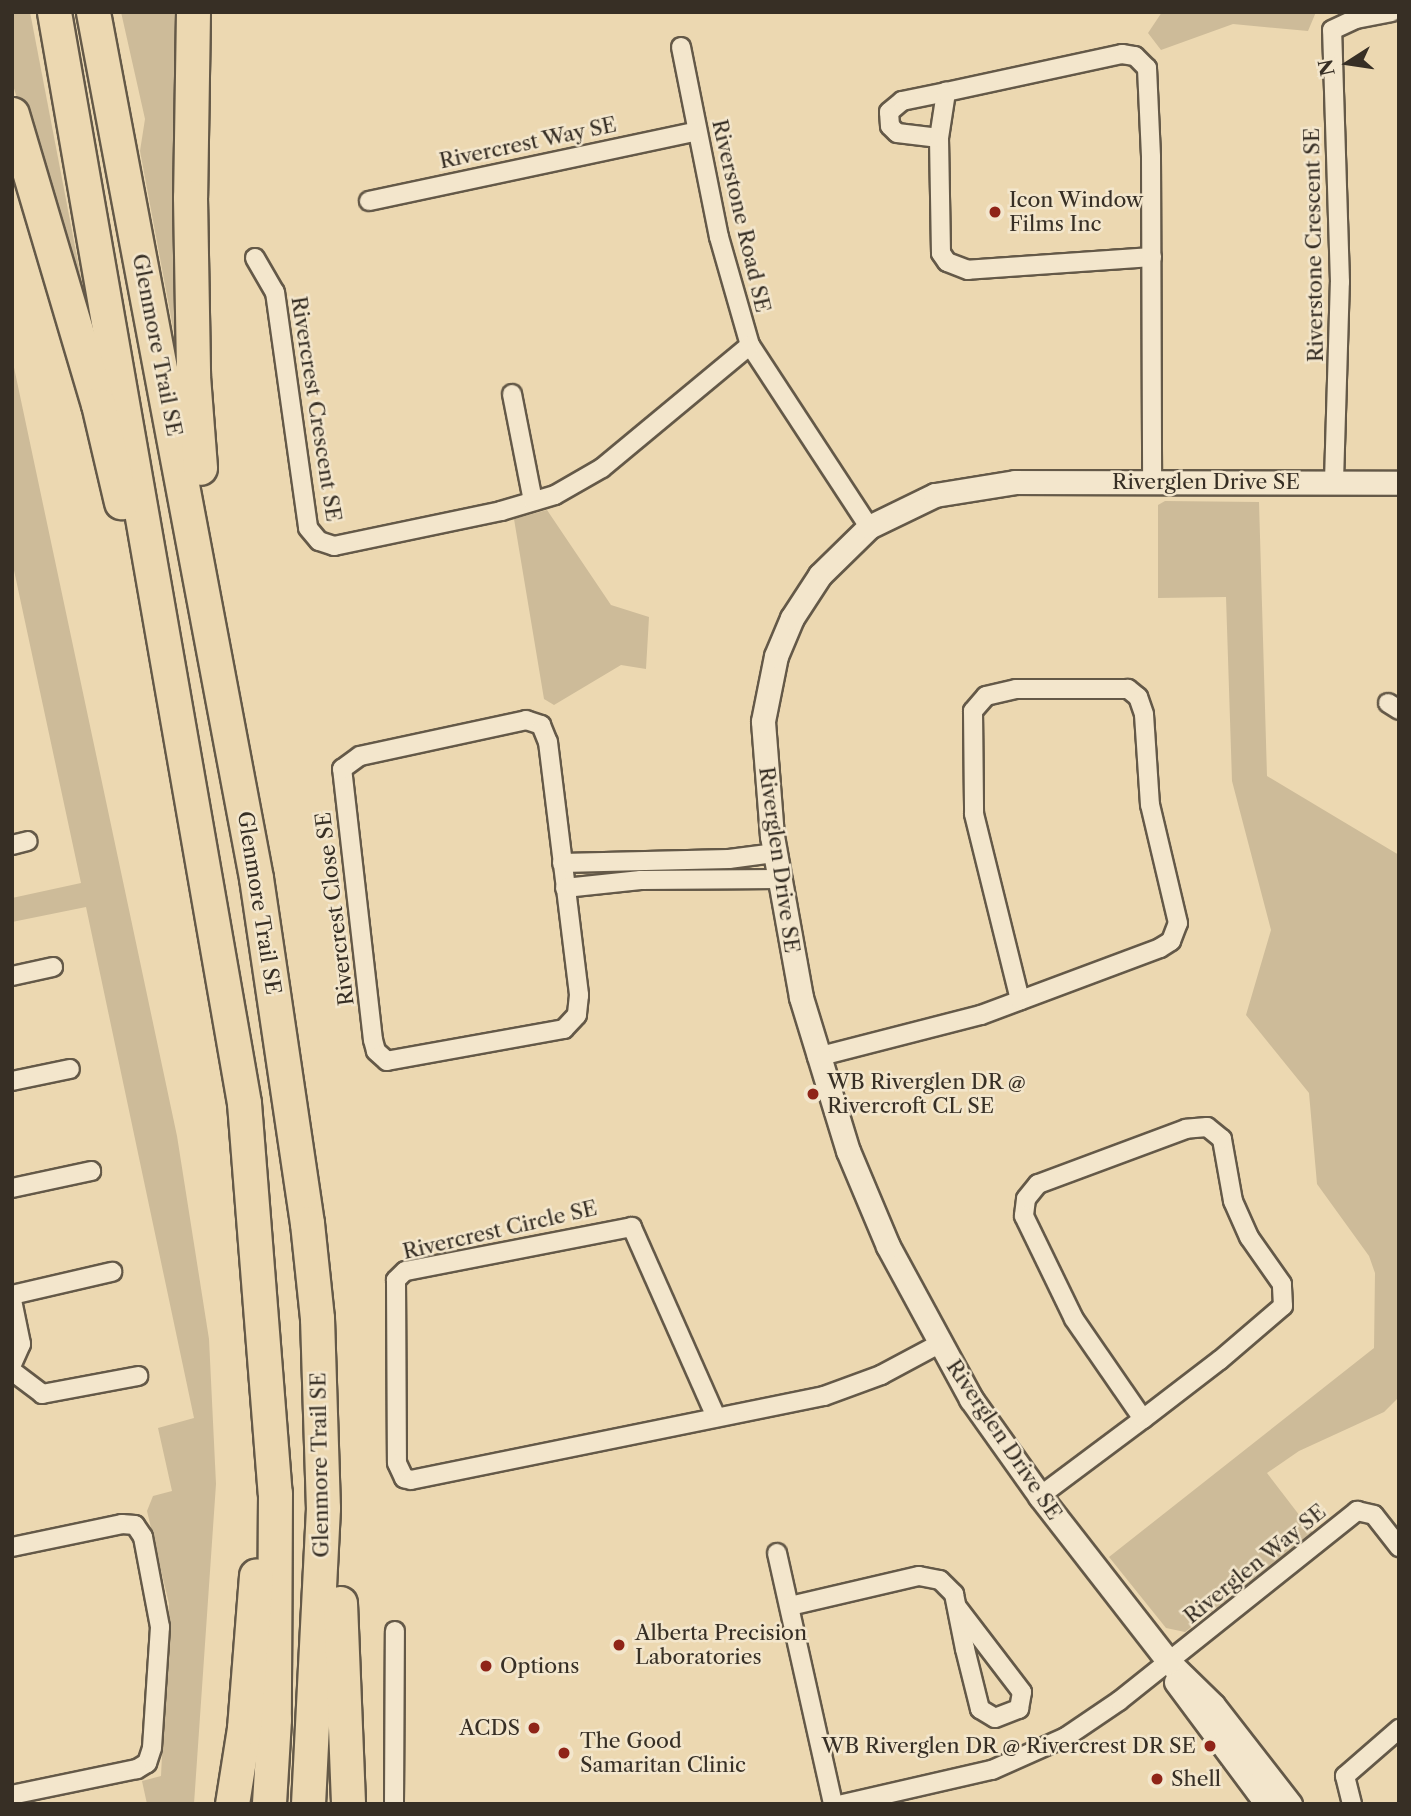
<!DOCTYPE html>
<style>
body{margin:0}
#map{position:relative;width:1411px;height:1816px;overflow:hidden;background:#ecd8b1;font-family:"Libre Caslon Text",serif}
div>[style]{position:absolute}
.green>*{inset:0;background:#cdbb99}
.roads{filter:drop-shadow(2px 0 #645948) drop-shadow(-2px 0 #645948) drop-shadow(0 2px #645948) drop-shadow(0 -2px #645948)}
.minor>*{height:18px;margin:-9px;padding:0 9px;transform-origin:9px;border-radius:9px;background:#f3e6cc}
.tertiary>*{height:23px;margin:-11.5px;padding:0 11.5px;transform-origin:11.5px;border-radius:11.5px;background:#f3e6cc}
.motorway>*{height:33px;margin:-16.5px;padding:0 16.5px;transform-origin:16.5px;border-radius:16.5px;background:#ecd8b1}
.dots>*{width:19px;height:19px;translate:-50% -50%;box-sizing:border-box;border:4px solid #f3e6cc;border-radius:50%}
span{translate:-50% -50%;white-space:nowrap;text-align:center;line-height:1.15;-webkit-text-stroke:5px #f3e6cc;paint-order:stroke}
.street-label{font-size:21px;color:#372f25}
.poi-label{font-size:21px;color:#372f25}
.left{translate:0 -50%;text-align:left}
.right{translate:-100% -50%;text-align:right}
.frame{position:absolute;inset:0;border:14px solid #372f25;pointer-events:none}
.north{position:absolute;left:1313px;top:28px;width:70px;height:70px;-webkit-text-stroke:5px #f3e6cc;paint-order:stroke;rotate:258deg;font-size:19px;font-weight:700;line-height:28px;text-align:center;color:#372f25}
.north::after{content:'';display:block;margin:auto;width:24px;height:32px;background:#372f25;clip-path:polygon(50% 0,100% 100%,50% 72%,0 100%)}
</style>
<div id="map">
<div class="green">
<i style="clip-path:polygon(12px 12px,30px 12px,93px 340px,12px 82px)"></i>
<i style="clip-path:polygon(121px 12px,189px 12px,182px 376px,140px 151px,145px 119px)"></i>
<i style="clip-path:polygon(1162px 12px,1316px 12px,1308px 31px,1233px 24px,1161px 50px,1148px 33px)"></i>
<i style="clip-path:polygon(12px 358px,177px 1136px,209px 1339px,216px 1484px,194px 1804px,147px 1804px,142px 1781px,161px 1776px,169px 1604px,147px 1511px,153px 1496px,172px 1491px,158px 1428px,194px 1418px,86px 907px,12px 922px,12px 898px,81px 883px,12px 561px)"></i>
<i style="clip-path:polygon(1165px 501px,1259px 502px,1267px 776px,1399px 855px,1399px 1397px,1384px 1412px,1299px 1451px,1267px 1473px,1313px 1533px,1185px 1632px,1166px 1628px,1109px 1557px,1374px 1348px,1375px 1273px,1369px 1256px,1317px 1184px,1309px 1093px,1246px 1015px,1271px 930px,1232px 781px,1226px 597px,1158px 598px,1158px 505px)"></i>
<i style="clip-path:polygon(547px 510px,611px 605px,649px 617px,646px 669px,621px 665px,554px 705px,544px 699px,514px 519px)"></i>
</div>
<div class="roads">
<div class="minor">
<i style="left:681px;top:47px;width:194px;rotate:78.7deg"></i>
<i style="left:719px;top:237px;width:112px;rotate:74deg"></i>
<i style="left:750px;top:345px;width:217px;rotate:56.8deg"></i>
<i style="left:939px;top:138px;width:42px;rotate:-173.2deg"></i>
<i style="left:897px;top:133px;width:10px;rotate:-135deg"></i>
<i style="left:890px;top:126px;width:14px;rotate:-94deg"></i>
<i style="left:889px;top:112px;width:17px;rotate:-40deg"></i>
<i style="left:902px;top:101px;width:45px;rotate:-11.6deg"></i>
<i style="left:369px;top:201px;width:335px;rotate:-12deg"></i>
<i style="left:1152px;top:257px;width:184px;rotate:176deg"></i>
<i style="left:968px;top:270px;width:22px;rotate:-159deg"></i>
<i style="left:947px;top:262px;width:11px;rotate:-124deg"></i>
<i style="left:941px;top:253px;width:115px;rotate:-91deg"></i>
<i style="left:939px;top:138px;width:47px;rotate:-81.3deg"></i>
<i style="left:946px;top:92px;width:180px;rotate:-12.2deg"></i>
<i style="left:1122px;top:54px;width:13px;rotate:9deg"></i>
<i style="left:1135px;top:56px;width:17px;rotate:45deg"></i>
<i style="left:1147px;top:68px;width:89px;rotate:87.4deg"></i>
<i style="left:1151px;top:157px;width:325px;rotate:89.8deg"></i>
<i style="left:255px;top:258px;width:39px;rotate:60deg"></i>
<i style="left:275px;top:292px;width:238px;rotate:82deg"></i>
<i style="left:308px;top:528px;width:17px;rotate:50deg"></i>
<i style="left:319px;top:541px;width:16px;rotate:18deg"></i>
<i style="left:334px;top:546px;width:171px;rotate:-11.8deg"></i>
<i style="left:501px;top:511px;width:56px;rotate:-16.5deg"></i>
<i style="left:555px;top:495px;width:54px;rotate:-29.9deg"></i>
<i style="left:602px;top:468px;width:192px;rotate:-39.7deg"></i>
<i style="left:512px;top:394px;width:109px;rotate:78.9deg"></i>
<i style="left:1334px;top:481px;width:199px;rotate:-88.3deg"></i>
<i style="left:1340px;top:282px;width:252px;rotate:-91.8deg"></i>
<i style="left:1332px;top:30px;width:26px;rotate:-25deg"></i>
<i style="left:1356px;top:19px;width:36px;rotate:-11deg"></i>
<i style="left:1388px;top:703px;width:13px;rotate:32deg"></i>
<i style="left:526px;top:720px;width:16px;rotate:18deg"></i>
<i style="left:541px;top:725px;width:18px;rotate:68deg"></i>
<i style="left:548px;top:742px;width:255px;rotate:83deg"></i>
<i style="left:579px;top:995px;width:20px;rotate:96deg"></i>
<i style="left:577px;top:1015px;width:19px;rotate:133deg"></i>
<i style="left:564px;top:1029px;width:180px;rotate:169.8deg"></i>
<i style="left:387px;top:1061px;width:15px;rotate:-138deg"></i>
<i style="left:376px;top:1051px;width:11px;rotate:-105deg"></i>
<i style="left:373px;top:1040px;width:273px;rotate:-96.5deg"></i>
<i style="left:342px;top:769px;width:22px;rotate:-36deg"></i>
<i style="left:360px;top:756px;width:170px;rotate:-12.2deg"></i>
<i style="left:12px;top:845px;width:16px;rotate:-14deg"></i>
<i style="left:562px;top:863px;width:167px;rotate:-1.4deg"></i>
<i style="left:729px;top:859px;width:45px;rotate:-7.6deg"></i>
<i style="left:565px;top:888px;width:76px;rotate:-6deg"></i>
<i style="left:641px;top:880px;width:137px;rotate:-0.4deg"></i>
<i style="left:12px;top:976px;width:42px;rotate:-12.4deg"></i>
<i style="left:817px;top:1057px;width:169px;rotate:-14.4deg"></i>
<i style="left:981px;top:1015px;width:191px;rotate:-20.5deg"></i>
<i style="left:1160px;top:948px;width:13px;rotate:-32deg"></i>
<i style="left:1171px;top:941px;width:19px;rotate:-69deg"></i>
<i style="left:1178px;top:923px;width:121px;rotate:-103.3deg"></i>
<i style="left:1150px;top:805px;width:91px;rotate:-93.8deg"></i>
<i style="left:1144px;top:714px;width:18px;rotate:-109deg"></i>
<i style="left:1138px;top:697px;width:13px;rotate:-141deg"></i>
<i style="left:1128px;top:689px;width:112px;rotate:180deg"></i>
<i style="left:1016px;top:689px;width:31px;rotate:167deg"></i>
<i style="left:986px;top:696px;width:20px;rotate:131deg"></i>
<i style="left:973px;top:711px;width:103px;rotate:89.4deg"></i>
<i style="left:974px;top:814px;width:192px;rotate:76.1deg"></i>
<i style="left:12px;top:1081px;width:59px;rotate:-11.7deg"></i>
<i style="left:12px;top:1188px;width:81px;rotate:-12.1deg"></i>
<i style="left:12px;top:1295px;width:103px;rotate:-13deg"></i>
<i style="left:12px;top:1300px;width:45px;rotate:78.4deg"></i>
<i style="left:21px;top:1344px;width:22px;rotate:114deg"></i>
<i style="left:12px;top:1371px;width:38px;rotate:37deg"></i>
<i style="left:42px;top:1394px;width:98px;rotate:-10.6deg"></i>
<i style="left:716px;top:1417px;width:208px;rotate:-113.9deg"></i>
<i style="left:632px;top:1227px;width:231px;rotate:169deg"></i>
<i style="left:405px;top:1271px;width:13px;rotate:135deg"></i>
<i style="left:396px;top:1280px;width:183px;rotate:89.7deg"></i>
<i style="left:397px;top:1463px;width:17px;rotate:65deg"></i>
<i style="left:404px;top:1478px;width:7px;rotate:16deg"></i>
<i style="left:411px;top:1480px;width:421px;rotate:-11.5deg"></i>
<i style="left:824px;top:1396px;width:61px;rotate:-20.2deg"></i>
<i style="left:881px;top:1375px;width:66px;rotate:-28.1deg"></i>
<i style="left:1040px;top:1496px;width:129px;rotate:-36.8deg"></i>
<i style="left:1143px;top:1419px;width:97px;rotate:-37.5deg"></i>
<i style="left:1220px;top:1360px;width:83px;rotate:-40.6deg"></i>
<i style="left:1283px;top:1306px;width:22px;rotate:-93deg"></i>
<i style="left:1282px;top:1284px;width:57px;rotate:-125.1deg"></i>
<i style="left:1249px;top:1237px;width:39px;rotate:-114deg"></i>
<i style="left:1233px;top:1201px;width:63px;rotate:-100.1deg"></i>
<i style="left:1222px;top:1139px;width:19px;rotate:-141deg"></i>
<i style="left:1207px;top:1127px;width:21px;rotate:175deg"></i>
<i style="left:1186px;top:1129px;width:158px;rotate:159.6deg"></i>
<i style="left:1038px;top:1184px;width:19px;rotate:129deg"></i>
<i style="left:1026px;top:1199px;width:17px;rotate:97deg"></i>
<i style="left:1024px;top:1216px;width:114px;rotate:64.1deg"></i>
<i style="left:1074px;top:1319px;width:121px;rotate:55.4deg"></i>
<i style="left:12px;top:1547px;width:112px;rotate:-11.8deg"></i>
<i style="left:122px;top:1524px;width:13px;rotate:4deg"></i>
<i style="left:135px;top:1525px;width:14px;rotate:56deg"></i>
<i style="left:143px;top:1537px;width:92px;rotate:79.3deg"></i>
<i style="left:160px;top:1627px;width:121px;rotate:93.8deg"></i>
<i style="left:152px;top:1748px;width:16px;rotate:108deg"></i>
<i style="left:147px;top:1763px;width:12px;rotate:149deg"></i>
<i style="left:137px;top:1769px;width:128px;rotate:168.3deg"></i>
<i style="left:777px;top:1553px;width:257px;rotate:77.4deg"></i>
<i style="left:790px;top:1606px;width:132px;rotate:-13.1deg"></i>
<i style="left:919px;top:1576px;width:21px;rotate:11deg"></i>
<i style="left:940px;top:1580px;width:20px;rotate:45deg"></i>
<i style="left:954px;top:1594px;width:56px;rotate:78.7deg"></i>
<i style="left:965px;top:1649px;width:62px;rotate:76deg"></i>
<i style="left:980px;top:1709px;width:17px;rotate:31deg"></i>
<i style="left:995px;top:1718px;width:26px;rotate:-21deg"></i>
<i style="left:1019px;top:1709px;width:17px;rotate:-80deg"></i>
<i style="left:1022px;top:1692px;width:107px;rotate:-127.4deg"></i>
<i style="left:394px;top:1804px;width:173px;rotate:-89.7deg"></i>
<i style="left:843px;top:1804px;width:153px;rotate:-12.9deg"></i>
<i style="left:992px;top:1770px;width:81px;rotate:-24deg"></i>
<i style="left:1066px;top:1737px;width:64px;rotate:-34.2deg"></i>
<i style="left:1119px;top:1701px;width:305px;rotate:-38.6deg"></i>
<i style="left:1357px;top:1511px;width:17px;rotate:13deg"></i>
<i style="left:1374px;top:1515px;width:41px;rotate:52deg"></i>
<i style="left:1352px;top:1804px;width:29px;rotate:-104deg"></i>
<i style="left:1345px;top:1776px;width:72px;rotate:-41deg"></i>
</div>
<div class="tertiary">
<i style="left:1176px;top:1682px;width:152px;rotate:53.3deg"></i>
<i style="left:1290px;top:1804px;width:125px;rotate:-127.9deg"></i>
<i style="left:1213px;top:1705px;width:62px;rotate:-135.7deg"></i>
<i style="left:1169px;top:1662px;width:210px;rotate:-127.9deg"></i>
<i style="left:1040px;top:1496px;width:119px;rotate:-125.4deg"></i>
<i style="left:971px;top:1399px;width:174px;rotate:-118.5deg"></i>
<i style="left:888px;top:1246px;width:103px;rotate:-112.8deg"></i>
<i style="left:848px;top:1151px;width:161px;rotate:-107deg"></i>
<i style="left:801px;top:997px;width:164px;rotate:-100.2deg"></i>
<i style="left:772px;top:836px;width:115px;rotate:-94.5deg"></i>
<i style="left:763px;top:721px;width:66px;rotate:-78.7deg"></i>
<i style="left:776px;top:656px;width:41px;rotate:-67.2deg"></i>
<i style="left:792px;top:618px;width:51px;rotate:-56.9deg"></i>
<i style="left:820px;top:575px;width:69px;rotate:-44.4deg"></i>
<i style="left:869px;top:527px;width:73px;rotate:-25.9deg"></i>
<i style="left:935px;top:495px;width:81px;rotate:-9.2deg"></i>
<i style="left:1015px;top:482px;width:384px;rotate:0.1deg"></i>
</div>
<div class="motorway">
<i style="left:54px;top:12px;width:1107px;rotate:80.12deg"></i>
<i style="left:244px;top:1103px;width:391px;rotate:85.5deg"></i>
<i style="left:275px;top:1493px;width:226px;rotate:90.3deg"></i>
<i style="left:274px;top:1719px;width:85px;rotate:93.4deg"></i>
<i style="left:93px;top:12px;width:881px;rotate:79.34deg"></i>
<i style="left:256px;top:878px;width:349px;rotate:81.6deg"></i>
<i style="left:307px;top:1223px;width:96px;rotate:84deg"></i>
<i style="left:317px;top:1318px;width:190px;rotate:88.2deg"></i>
<i style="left:323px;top:1508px;width:296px;rotate:92.9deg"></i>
<i style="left:193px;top:12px;width:185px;rotate:90.9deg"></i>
<i style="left:190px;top:197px;width:179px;rotate:89deg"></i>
<i style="left:193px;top:376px;width:92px;rotate:85.6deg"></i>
<i style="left:12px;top:114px;width:302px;rotate:73.5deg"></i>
<i style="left:98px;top:404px;width:101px;rotate:76.8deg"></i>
<i style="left:340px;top:1603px;width:201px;rotate:87.7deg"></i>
<i style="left:232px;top:1804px;width:77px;rotate:-81deg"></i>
<i style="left:244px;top:1728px;width:153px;rotate:-85.5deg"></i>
</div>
</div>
<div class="dots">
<i style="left:995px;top:212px;background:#8f2418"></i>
<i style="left:813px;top:1094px;background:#8f2418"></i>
<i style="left:619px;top:1645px;background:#8f2418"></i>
<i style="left:486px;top:1666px;background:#8f2418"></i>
<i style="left:534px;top:1728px;background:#8f2418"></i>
<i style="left:1210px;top:1746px;background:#8f2418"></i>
<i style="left:564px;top:1753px;background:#8f2418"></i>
<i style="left:1157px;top:1779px;background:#8f2418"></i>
</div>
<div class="street-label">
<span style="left:528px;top:143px;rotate:-12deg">Rivercrest Way SE</span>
<span style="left:741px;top:216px;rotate:77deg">Riverstone Road SE</span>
<span style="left:1314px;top:245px;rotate:-91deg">Riverstone Crescent SE</span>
<span style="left:157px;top:345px;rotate:79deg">Glenmore Trail SE</span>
<span style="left:316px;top:409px;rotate:81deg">Rivercrest Crescent SE</span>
<span style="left:1206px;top:482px">Riverglen Drive SE</span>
<span style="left:779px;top:860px;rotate:82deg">Riverglen Drive SE</span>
<span style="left:259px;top:903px;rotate:81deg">Glenmore Trail SE</span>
<span style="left:335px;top:909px;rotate:-97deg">Rivercrest Close SE</span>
<span style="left:500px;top:1230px;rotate:-13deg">Rivercrest Circle SE</span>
<span style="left:1004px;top:1440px;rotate:56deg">Riverglen Drive SE</span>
<span style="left:320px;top:1465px;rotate:-91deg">Glenmore Trail SE</span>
<span style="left:1255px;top:1564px;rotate:-39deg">Riverglen Way SE</span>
</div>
<div class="poi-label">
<span class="left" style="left:1009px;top:212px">Icon Window<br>Films Inc</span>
<span class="left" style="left:827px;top:1094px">WB Riverglen DR @<br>Rivercroft CL SE</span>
<span class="left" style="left:635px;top:1645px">Alberta Precision<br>Laboratories</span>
<span class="left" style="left:500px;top:1666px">Options</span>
<span class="right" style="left:520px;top:1728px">ACDS</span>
<span class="left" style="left:580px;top:1753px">The Good<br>Samaritan Clinic</span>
<span class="right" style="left:1196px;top:1746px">WB Riverglen DR @ Rivercrest DR SE</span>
<span class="left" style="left:1171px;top:1779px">Shell</span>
</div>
<div class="frame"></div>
<div class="north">N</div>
</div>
